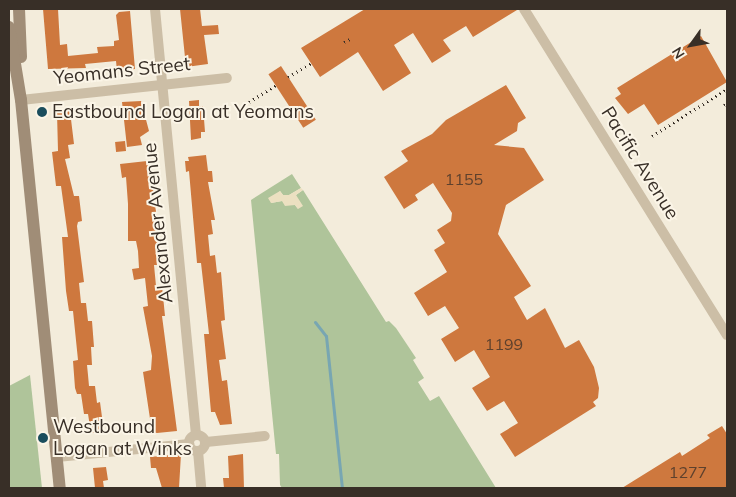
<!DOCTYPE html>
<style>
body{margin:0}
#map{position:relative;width:736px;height:497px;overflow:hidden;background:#f3ecdb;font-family:Mulish,sans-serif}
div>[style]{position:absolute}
.green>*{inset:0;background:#afc49a}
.plaza>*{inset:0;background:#ece0c1}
.stream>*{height:3px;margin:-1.5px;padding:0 1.5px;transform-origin:1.5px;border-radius:1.5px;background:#78a6b2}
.building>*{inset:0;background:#ce783e;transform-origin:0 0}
.street>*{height:10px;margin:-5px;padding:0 5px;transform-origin:5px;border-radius:5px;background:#ccbea6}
.street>.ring{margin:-5px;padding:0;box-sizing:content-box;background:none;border:10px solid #ccbea6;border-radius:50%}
.secondary>*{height:12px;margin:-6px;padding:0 6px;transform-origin:6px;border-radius:6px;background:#a08d77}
.rail>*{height:3px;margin-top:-1.5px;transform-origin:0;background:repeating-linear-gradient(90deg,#382f27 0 1px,transparent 0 5px)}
.dots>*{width:14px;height:14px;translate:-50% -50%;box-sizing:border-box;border:2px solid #fbf5e7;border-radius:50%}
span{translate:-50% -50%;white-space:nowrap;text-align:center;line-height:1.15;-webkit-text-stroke:4px #fbf5e7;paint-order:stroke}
.number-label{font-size:16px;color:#5e412d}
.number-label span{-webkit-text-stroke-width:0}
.street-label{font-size:19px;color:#382f27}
.poi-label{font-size:19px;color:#382f27}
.left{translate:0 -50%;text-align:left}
.frame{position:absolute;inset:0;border:10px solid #382f27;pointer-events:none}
.north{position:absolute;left:666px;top:20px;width:50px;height:50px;-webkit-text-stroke:4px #fbf5e7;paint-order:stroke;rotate:238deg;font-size:14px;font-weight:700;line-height:20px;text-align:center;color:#382f27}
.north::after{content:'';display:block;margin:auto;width:18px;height:22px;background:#382f27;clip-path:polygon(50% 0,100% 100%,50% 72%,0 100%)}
</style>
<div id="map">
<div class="green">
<div style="clip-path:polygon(292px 174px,301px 188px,289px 195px,283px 195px,280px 191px,271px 203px,282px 201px,295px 205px,298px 209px,296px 195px,303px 190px,386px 322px,389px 321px,396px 328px,416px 358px,413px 360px,424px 378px,418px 382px,430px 401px,439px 396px,496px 488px,282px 488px,280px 485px,279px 454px,276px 454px,251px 200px)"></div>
<div style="clip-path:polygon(30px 375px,42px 488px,9px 488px,9px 386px)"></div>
</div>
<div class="plaza">
<div style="clip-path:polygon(301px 188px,303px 190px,296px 195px,303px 206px,298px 209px,295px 205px,285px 206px,282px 201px,271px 203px,268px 198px,280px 191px,283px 195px,289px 195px)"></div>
</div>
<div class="stream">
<div style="left:315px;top:322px;width:18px;rotate:52deg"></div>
<div style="left:326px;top:336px;width:153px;rotate:84deg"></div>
</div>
<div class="building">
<div style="clip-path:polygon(43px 9px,58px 9px,60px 45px,67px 44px,68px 56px,98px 53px,97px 47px,114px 46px,114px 41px,119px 40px,116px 15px,119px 12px,130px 11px,135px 69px,117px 71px,116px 61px,85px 64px,86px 68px,48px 69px)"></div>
<div style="clip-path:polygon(180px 9px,200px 9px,202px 26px,218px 25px,219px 34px,204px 35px,208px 64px,186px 67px)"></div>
<div style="clip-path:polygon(365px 9px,517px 9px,517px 10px,473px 37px,466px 26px,443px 40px,451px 51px,432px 63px,413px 33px,394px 45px,411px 73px,383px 91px,358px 52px,320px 77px,301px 48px)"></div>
<div style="clip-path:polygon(701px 36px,727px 82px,658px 125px,644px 104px,628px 114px,615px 98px,621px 94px,617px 88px)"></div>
<div style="left:281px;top:66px;width:64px;height:15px;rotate:57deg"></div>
<div style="clip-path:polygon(506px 85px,526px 118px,518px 123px,517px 131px,494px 145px,524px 148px,544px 180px,506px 205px,498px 234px,531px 286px,514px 297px,527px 320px,545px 308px,565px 348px,579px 340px,594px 367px,599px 388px,598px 398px,593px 402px,596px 406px,515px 457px,500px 434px,518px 423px,504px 401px,487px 411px,472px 388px,490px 377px,474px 350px,455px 362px,441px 339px,459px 328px,445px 306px,428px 316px,414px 293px,447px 272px,434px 250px,445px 243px,437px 230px,451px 221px,452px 213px,433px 183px,415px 195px,418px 200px,404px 209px,384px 177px,408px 161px,401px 151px,432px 134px,446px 120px)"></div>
<div style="clip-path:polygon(199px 100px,199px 106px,203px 106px,205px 132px,201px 132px,201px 138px,191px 140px,189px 101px)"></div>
<div style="clip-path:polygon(141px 101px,149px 131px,140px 137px,142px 145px,127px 147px,122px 102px)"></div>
<div style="clip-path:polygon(70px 111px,74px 144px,68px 145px,70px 158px,65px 159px,74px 196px,79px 196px,82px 221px,78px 222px,77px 226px,84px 282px,79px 283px,81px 303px,86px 303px,88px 321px,92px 321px,94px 347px,91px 347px,92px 365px,87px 365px,88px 375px,89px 386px,95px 386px,97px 403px,100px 402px,104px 432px,91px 433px,88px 414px,84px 414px,81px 394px,77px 394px,75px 388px,73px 361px,78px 360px,73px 311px,69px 311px,66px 291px,62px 237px,68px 237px,61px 186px,56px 186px,52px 152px,58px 151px,57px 113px)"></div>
<div style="left:125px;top:141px;width:10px;height:10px;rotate:84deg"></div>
<div style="clip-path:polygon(206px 155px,208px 171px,212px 171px,213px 182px,208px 182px,215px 220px,211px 220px,213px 234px,208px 235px,210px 256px,215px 255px,217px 273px,221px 272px,225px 320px,221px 321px,226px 359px,219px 360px,222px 381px,227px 380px,232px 424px,220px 425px,215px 412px,211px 412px,204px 334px,209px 334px,201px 263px,197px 263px,189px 171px,186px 172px,185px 161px,189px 161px,188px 157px)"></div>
<div style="clip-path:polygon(147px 161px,152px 176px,162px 265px,154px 265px,156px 286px,162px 286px,165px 316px,162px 316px,177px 431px,157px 433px,152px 432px,143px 372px,151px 370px,152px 356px,143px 307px,148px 306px,145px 278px,134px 280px,132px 269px,139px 268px,138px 251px,136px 241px,128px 241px,128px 204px,126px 177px,122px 178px,120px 164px)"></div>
<div style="clip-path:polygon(722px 426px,727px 434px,727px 488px,622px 488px,680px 452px,682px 456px,710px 438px,707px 435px)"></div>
<div style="clip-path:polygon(181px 454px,179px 488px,162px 488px,156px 468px,151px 468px,150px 457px)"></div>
<div style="clip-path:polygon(243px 454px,244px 488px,224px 488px,223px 478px,229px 478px,228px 456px)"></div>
<div style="clip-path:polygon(106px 467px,108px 480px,103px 481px,104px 488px,95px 488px,93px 468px)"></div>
</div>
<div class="street">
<div style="left:155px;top:9px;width:427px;rotate:84.5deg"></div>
<div style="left:524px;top:9px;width:384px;rotate:58.1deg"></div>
<div style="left:21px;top:100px;width:207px;rotate:-6.1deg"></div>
<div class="ring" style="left:189px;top:435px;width:6px;height:6px"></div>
<div style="left:206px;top:442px;width:59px;rotate:-5.8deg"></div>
<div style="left:198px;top:451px;width:37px;rotate:85deg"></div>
<div style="left:57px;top:457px;width:133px;rotate:-5.6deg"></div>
</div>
<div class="secondary">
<div style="left:19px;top:9px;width:48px;rotate:87.6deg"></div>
<div style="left:9px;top:27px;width:74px;rotate:80.7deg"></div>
<div style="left:21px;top:100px;width:390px;rotate:84.3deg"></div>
</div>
<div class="rail">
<div style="left:344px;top:42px;width:7px;rotate:-27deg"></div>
<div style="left:288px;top:77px;width:27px;rotate:-31deg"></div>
<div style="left:249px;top:102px;width:32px;rotate:-32deg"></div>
<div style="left:724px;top:105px;width:4px;rotate:-34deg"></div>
<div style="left:652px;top:136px;width:89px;rotate:-32.1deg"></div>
</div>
<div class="dots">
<div style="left:42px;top:112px;background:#1a4d5c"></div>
<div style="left:43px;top:438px;background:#1a4d5c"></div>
</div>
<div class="number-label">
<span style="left:464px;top:179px">1155</span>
<span style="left:504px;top:344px">1199</span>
<span style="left:688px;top:472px">1277</span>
</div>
<div class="street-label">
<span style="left:122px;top:71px;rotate:-6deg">Yeomans Street</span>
<span style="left:640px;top:163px;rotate:58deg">Pacific Avenue</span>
<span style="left:158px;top:223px;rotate:-96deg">Alexander Avenue</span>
</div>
<div class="poi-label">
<span class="left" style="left:52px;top:112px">Eastbound Logan at Yeomans</span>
<span class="left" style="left:53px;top:438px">Westbound<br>Logan at Winks</span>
</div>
<div class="frame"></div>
<div class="north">N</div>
</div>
